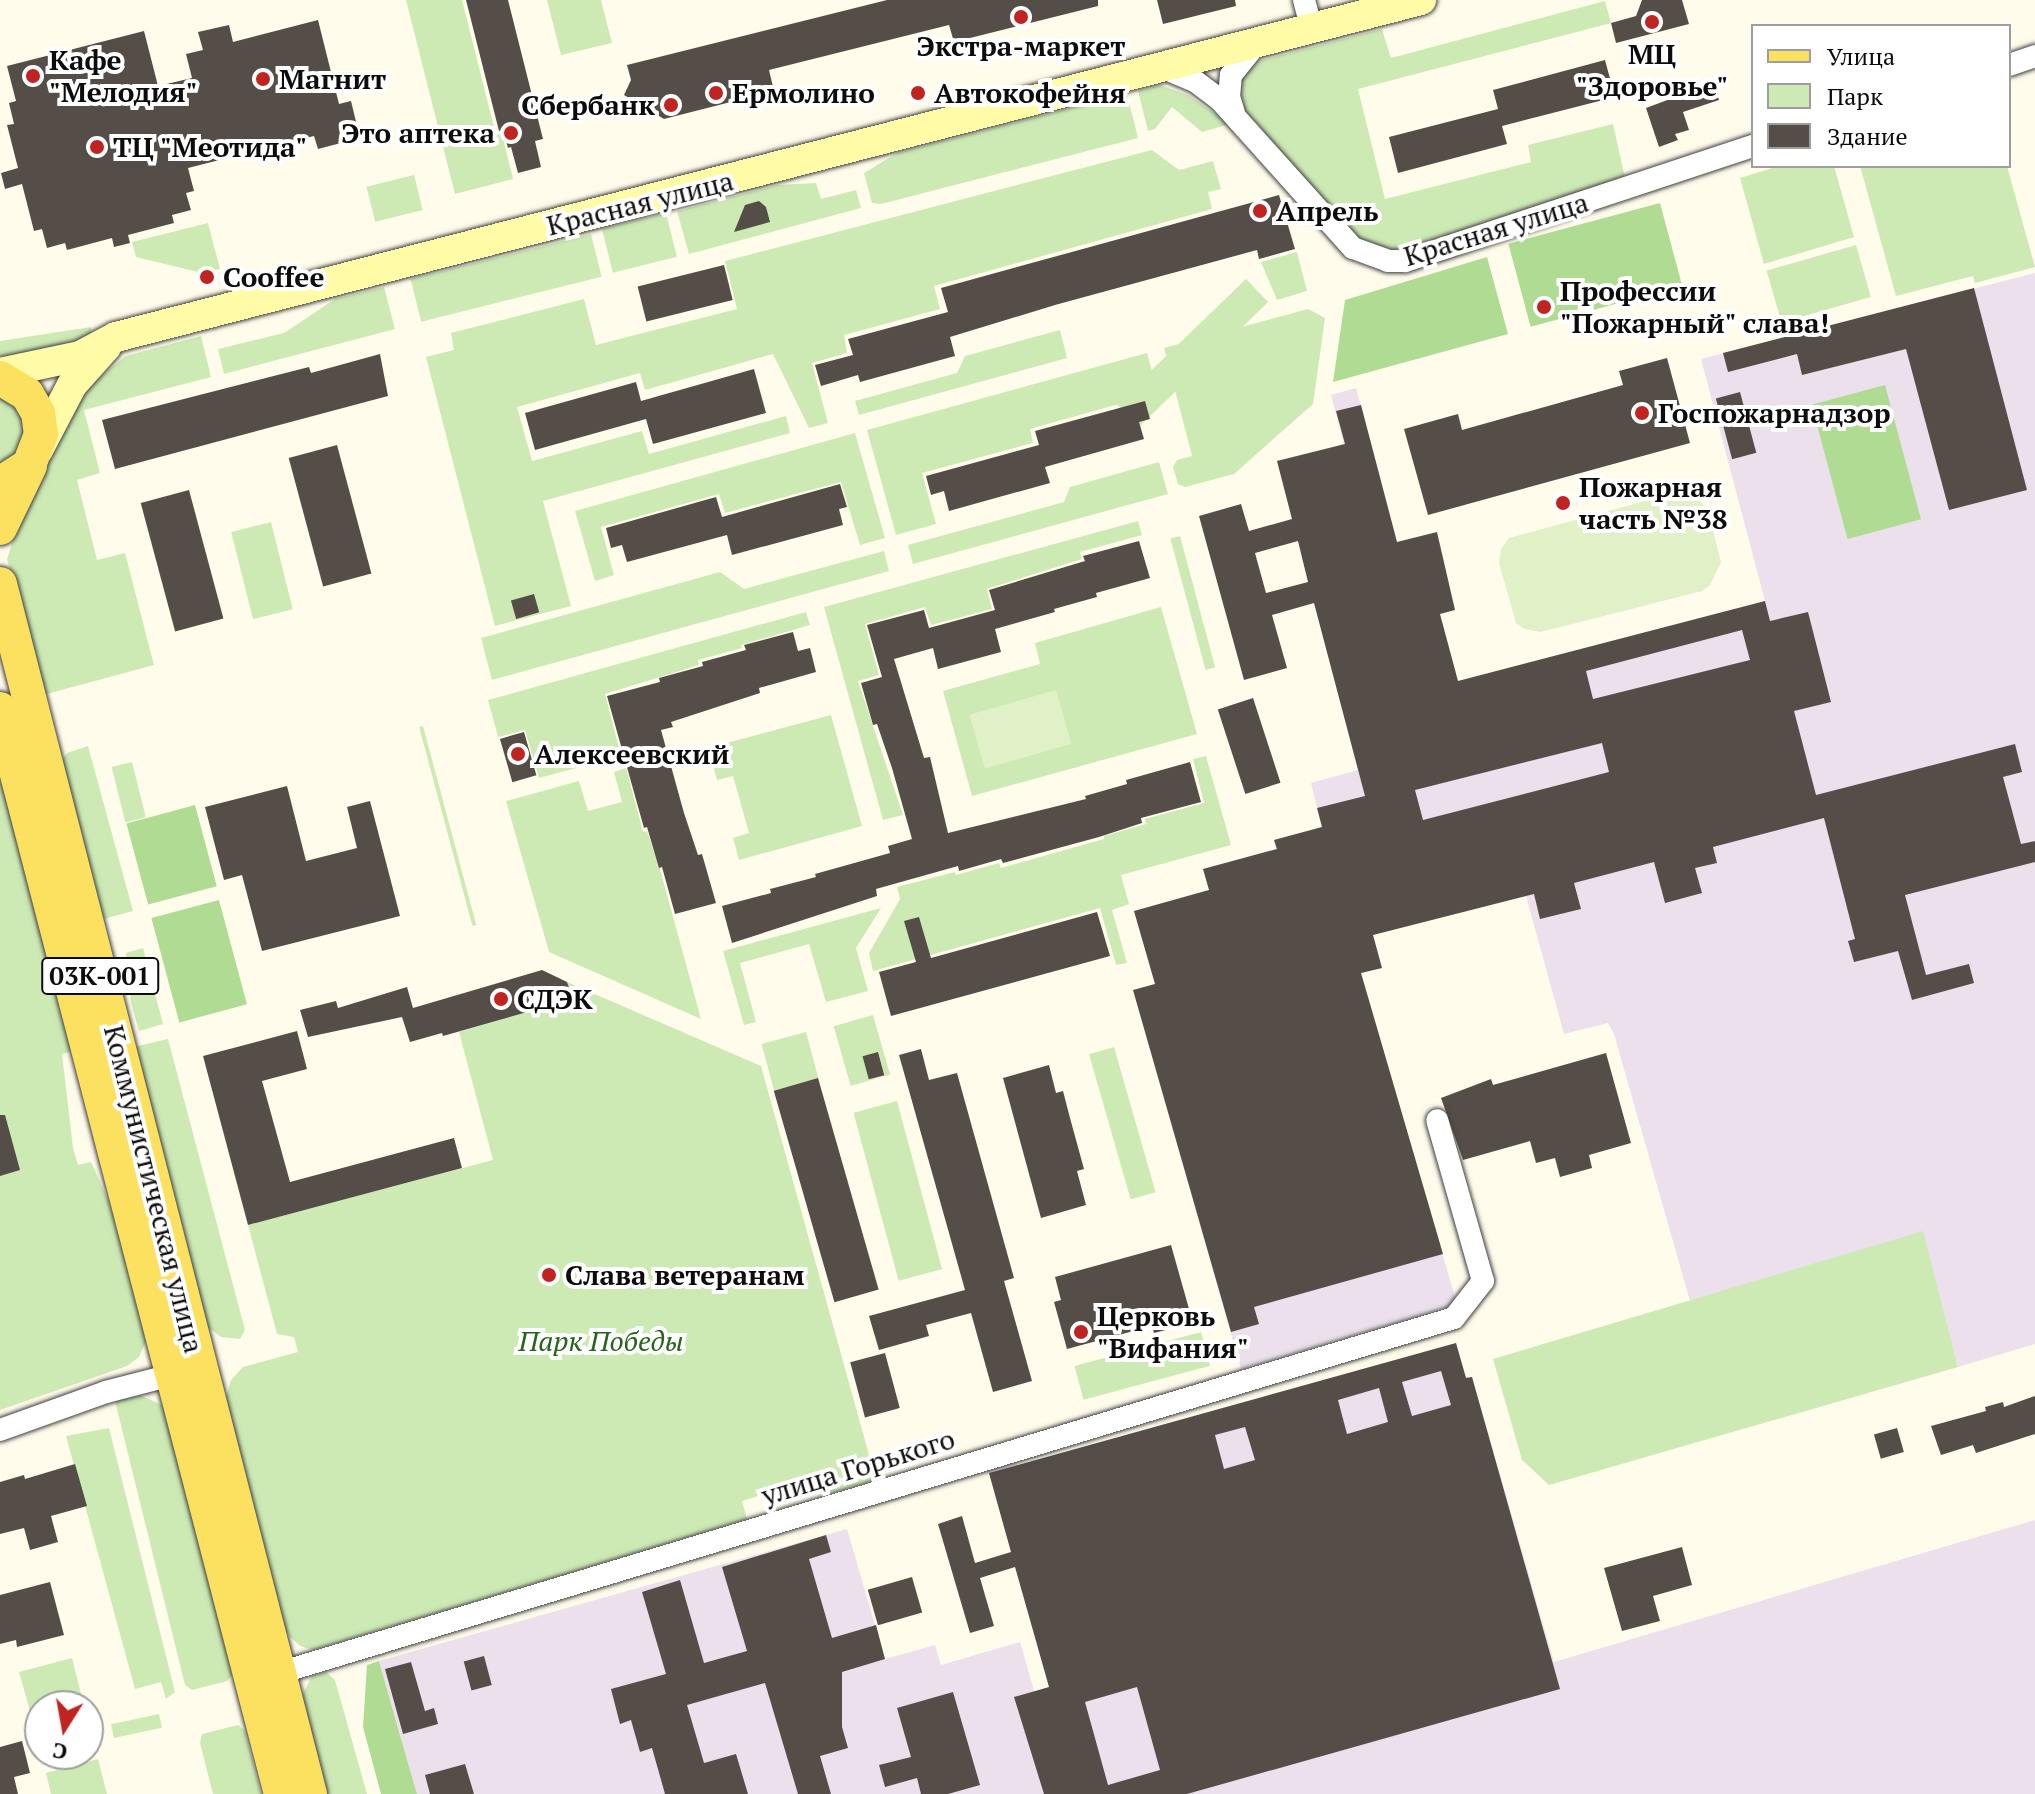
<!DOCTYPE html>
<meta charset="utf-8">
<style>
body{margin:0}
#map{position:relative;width:2035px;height:1794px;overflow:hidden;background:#fffcec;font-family:"PT Serif",serif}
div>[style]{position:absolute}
.industrial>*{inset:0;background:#ebe0ec}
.green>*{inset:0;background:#cdeab5;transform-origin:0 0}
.forest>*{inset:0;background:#afdb93;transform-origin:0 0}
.pitch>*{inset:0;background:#e0f1c7;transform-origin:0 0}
.building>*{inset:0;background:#554e48;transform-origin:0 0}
.roads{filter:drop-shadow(0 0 2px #3f3f3f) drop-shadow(0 0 2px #3f3f3f)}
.street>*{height:22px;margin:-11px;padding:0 11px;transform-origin:11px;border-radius:11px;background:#fff}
.secondary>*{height:30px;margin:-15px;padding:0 15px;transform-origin:15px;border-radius:15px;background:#fffba7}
.primary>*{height:34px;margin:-17px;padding:0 17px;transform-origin:17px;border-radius:17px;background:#fce05f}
.dots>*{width:22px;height:22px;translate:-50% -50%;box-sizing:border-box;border:4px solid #fff;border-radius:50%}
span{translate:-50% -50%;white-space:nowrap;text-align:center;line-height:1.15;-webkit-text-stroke:8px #fff;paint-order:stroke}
.shield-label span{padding:2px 6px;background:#fff;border:2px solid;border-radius:6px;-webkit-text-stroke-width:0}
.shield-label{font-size:26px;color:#0c0c0c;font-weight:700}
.poi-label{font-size:28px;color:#0c0c0c;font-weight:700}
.left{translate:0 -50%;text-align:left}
.right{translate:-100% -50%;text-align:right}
.street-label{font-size:28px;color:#0c0c0c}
.park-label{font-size:28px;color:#26651b;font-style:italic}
.legend{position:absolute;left:1751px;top:24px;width:260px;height:144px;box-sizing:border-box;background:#fff;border:2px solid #9e9e9e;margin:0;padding:10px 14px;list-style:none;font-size:24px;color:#0c0c0c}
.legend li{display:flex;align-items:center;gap:16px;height:40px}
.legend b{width:40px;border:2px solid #9e9e9e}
.north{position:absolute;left:24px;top:1690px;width:80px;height:80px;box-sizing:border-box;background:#fff;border:2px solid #9e9e9e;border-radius:50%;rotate:191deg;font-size:22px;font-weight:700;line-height:32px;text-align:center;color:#0c0c0c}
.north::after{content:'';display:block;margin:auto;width:28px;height:36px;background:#c02421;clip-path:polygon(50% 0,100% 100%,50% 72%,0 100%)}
</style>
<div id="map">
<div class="industrial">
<div style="clip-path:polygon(2035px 273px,2035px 1344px,1958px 1367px,1922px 1232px,1690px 1301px,1614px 1034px,1608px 1023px,1564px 1034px,1526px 896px,1373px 935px,1382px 968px,1361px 973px,1457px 1304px,1241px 1369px,1133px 990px,1155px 984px,1134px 911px,1209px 890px,1203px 869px,1276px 849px,1274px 840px,1322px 827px,1311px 783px,1358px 770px,1277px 461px,1344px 444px,1331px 395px,1356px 388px,1436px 687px,1765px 601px,1701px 359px)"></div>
<div style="clip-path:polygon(1456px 1343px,1466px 1377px,1472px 1377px,1554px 1662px,2035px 1520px,2035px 1794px,1080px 1794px,987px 1467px,1016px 1459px,1018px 1466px)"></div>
<div style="clip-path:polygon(847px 1529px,885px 1659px,935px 1645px,941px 1665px,1020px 1642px,1064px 1794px,417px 1794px,379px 1661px)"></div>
</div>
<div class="green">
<div style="clip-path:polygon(406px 0,462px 0,496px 135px,502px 134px,513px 179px,455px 194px)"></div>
<div style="clip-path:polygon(547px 0,601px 0,612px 43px,561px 55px)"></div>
<div style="clip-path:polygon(1605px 1px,1611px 23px,1358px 89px,1385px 199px,1531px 162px,1528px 145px,1613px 124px,1625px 178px,1395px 254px,1356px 239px,1243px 111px,1238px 89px,1243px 75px,1258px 61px,1382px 29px,1391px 58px)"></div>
<div style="clip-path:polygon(1160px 85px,1188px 95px,1230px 124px,1202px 132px,1172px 107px,1155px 129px,1148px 131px,1138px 91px)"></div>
<div style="clip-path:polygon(1127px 94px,1138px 138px,881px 204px,872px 203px,864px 173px,897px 153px)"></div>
<div style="clip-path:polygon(1152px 150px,1179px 170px,1213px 161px,1221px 189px,1208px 192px,1212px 209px,934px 286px,940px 309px,844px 335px,847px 353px,812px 363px,828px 423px,809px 428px,773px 354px,645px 390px,640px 373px,517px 407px,532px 461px,642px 431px,649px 454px,786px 416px,790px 433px,543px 501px,571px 606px,495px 626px,426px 357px,454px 350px,451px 333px,584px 299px,596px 345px,737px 309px,725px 261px)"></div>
<div style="clip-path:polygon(1779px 166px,1834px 166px,1854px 237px,1764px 264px,1740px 178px)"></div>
<div style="clip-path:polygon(1860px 166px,2007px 166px,2035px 267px,1975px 283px,1973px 276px,1896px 296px)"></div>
<div style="left:414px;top:175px;width:36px;height:49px;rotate:76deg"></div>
<div style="clip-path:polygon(816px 183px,821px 199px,856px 190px,861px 208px,689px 254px,677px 211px,777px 185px)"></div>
<div style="left:666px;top:213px;width:45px;height:66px;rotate:76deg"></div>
<div style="clip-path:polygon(208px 223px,220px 269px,202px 273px,136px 257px,132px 242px)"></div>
<div style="left:591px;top:234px;width:44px;height:186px;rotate:76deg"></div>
<div style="left:1856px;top:245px;width:54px;height:93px;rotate:74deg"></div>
<div style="clip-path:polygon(1297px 252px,1307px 291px,1277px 300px,1261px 262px)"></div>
<div style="left:1246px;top:279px;width:32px;height:180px;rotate:46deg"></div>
<div style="clip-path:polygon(384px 287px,395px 329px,224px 374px,218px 349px,284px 333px,335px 299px)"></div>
<div style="clip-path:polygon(1308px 309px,1325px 318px,1313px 404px,1234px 474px,1185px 487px,1178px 484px,1173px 467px,1177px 460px,1192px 456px,1164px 348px)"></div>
<div style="clip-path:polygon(91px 327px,92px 333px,80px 343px,18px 357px,0 356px,0 341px)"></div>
<div style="clip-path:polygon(1060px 330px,1067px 358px,859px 415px,855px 401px,957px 373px,965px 356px)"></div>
<div style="clip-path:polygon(201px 336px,211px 377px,84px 410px,100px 473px,77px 480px,97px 560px,125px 553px,154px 665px,43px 695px,7px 559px,23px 510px,86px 388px,126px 356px)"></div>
<div style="clip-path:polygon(1147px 353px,1158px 393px,1030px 429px,1033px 443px,922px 473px,936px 524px,896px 535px,867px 430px)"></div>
<div style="clip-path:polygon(0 389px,9px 392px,32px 430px,0 477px)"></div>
<div style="clip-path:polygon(855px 433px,885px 538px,860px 545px,841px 482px,725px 513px,719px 494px,601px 527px,614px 575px,595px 581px,575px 511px)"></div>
<div style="clip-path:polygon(1159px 462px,1168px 494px,913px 564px,908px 545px,1064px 502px,1070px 487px)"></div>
<div style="clip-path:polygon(1138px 521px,1142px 535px,1080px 552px,1082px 559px,987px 589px,992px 609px,931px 625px,925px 607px,865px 624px,879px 675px,858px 681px,903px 815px,883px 820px,824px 607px)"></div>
<div style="left:271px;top:522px;width:90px;height:41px;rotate:76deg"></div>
<div style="left:1180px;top:536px;width:136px;height:10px;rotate:75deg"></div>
<div style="clip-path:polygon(884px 551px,889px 571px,492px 680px,481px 638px,720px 572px,744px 589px)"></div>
<div style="clip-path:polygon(1161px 607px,1197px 734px,972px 796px,943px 691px,1040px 664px,1035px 643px)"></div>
<div style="clip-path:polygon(806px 612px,810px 625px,741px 645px,742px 648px,698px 660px,699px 665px,605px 694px,621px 756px,539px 778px,525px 730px,498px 737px,488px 700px)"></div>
<div style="clip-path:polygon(831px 715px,862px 826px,739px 860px,733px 838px,749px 833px,733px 776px,717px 780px,708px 748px)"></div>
<div style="left:423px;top:726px;width:206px;height:4px;rotate:75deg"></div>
<div style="clip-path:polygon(88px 746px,133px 911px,100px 920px,59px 764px,67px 753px)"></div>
<div style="clip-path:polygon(1206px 756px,1231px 845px,1121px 875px,1129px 904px,1112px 910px,1127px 963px,1116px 965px,1100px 908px,873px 971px,869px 953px,900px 899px,897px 887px,955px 872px,956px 875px,999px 863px,1001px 868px,1104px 839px,1104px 836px,1146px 824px,1145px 819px,1204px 803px,1193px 759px)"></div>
<div style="left:132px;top:762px;width:57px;height:21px;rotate:76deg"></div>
<div style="clip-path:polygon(626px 768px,643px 832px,647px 831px,660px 869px,701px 1019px,549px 952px,506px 801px,579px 781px,588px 811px,622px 802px,614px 772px)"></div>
<div style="clip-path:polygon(0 777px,71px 1052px,62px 1054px,73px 1148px,78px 1165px,91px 1162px,110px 1204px,146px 1341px,139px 1357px,127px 1366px,0 1410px)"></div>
<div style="clip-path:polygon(881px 908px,856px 948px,868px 991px,826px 1002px,809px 944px,740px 963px,756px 1022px,744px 1025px,723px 951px)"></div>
<div style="clip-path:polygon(143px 948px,163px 1024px,139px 1031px,131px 1003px,126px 953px)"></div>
<div style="clip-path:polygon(567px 982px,761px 1066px,876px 1480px,831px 1493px,825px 1476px,742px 1501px,747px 1519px,313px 1650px,300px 1646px,289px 1636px,282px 1622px,226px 1397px,231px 1380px,243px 1367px,298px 1352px,294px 1337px,277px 1334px,248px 1225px,493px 1160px,459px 1032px,573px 999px)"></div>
<div style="left:873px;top:1015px;width:62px;height:41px;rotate:74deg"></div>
<div style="left:806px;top:1032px;width:48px;height:46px;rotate:75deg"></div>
<div style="clip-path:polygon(168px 1039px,245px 1330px,240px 1339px,221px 1337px,205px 1325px,134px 1047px)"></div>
<div style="left:1114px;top:1047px;width:151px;height:26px;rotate:74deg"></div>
<div style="left:897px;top:1101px;width:174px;height:45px;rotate:75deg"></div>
<div style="clip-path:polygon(1923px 1231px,1958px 1367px,1549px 1485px,1522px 1460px,1493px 1359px)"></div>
<div style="left:1201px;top:1332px;width:35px;height:131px;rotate:75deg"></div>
<div style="clip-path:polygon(140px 1395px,166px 1407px,236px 1671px,227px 1681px,192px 1690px,185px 1685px,115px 1401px)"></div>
<div style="clip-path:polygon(109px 1428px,175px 1692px,166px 1699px,161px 1682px,135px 1689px,66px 1436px)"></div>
<div style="clip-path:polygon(72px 1658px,84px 1706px,40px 1706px,40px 1731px,36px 1732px,19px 1672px)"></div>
<div style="clip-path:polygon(326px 1672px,335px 1680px,367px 1794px,325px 1794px,301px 1698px,312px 1676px)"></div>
<div style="left:159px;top:1714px;width:14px;height:49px;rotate:78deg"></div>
<div style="clip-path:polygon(238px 1725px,245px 1731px,261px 1794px,213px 1794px,200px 1743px,202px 1734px)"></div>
<div style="clip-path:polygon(98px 1759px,107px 1794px,51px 1794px,46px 1773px)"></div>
</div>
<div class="forest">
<div style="left:1660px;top:203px;width:86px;height:157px;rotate:75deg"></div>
<div style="clip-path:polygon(1487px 257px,1508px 334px,1333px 382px,1345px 300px)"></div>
<div style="left:1885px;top:385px;width:139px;height:76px;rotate:75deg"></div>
<div style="left:195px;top:805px;width:84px;height:71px;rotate:75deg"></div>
<div style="left:219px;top:900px;width:108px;height:70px;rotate:75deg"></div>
<div style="clip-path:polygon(379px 1661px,400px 1735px,417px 1794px,381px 1794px,363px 1727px,367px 1665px)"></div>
</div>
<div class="pitch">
<div style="clip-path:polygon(1678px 492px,1695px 495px,1708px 510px,1721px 562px,1710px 585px,1702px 591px,1541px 632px,1524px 629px,1516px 623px,1499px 563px,1501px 549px,1509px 538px)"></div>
<div style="left:1056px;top:690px;width:56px;height:90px;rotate:74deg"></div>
</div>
<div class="building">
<div style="clip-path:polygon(466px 0,508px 0,543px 139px,535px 141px,541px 167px,518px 173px,511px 147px,508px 148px,503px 130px,499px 131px)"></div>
<div style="clip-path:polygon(887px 0,1098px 0,1098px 6px,954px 42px,949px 25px,769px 70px,774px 91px,664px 119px,624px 95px,631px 80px,627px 65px)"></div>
<div style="clip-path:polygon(1157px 0,1235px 0,1236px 6px,1163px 24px)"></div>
<div style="clip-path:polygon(1642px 0,1682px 0,1689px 24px,1616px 43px,1611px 23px,1636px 16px)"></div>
<div style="clip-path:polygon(318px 20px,339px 104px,351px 101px,360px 138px,318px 149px,314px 136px,188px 168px,194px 191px,186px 193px,191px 210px,172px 215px,174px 223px,128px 235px,130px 243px,114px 247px,112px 238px,67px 250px,65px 243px,47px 248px,42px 229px,34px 231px,22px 184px,5px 189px,1px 173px,18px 168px,7px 125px,14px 124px,9px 103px,16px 101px,7px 66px,144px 31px,158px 86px,192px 78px,186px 54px,203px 50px,198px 32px,229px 25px,233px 42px)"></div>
<div style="clip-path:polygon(1605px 60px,1615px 97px,1502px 126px,1507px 144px,1398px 173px,1389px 137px,1498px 109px,1493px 90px)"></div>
<div style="clip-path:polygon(1713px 83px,1719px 100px,1683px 112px,1689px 130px,1675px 134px,1678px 140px,1659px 147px,1646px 108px)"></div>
<div style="clip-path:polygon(1279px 195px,1295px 249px,1259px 259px,1257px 250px,1055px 305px,950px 337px,955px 356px,860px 382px,858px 375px,821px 386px,815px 365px,853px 355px,848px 339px,948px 312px,941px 288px)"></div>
<div style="clip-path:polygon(759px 201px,766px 207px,770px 222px,734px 232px,745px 205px)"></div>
<div style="left:724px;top:265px;width:36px;height:89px;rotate:76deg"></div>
<div style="clip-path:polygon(1974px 288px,2027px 490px,1949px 510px,1906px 349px,1802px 375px,1797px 354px,1728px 372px,1723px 353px)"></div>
<div style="clip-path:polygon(380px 354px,388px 396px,115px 469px,102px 420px,309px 367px,311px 373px)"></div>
<div style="clip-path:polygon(1667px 358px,1690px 443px,1428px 515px,1404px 429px,1458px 414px,1462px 430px,1623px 385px,1619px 371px)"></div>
<div style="clip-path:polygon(754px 369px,766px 413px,653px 444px,646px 419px,535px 450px,525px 413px,636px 382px,641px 401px)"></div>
<div style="left:1740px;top:392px;width:63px;height:25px;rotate:75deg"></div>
<div style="clip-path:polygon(1145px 401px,1150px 419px,1139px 422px,1144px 439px,1045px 467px,1050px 483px,949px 511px,944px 491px,931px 495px,926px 476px,1039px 445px,1035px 431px)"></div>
<div style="clip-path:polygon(evenodd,1361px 405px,1397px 542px,1437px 532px,1455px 610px,1440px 614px,1458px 681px,1765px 601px,1770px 621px,1808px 612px,1831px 702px,1794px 711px,1816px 795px,2015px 744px,2022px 772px,2003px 777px,2021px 844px,2035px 841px,2035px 862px,1905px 895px,1926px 975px,1969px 964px,1974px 983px,1912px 1000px,1898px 951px,1854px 962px,1848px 941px,1855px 939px,1824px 818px,1713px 847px,1717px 863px,1695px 868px,1702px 893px,1665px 903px,1654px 862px,1574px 883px,1581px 909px,1540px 919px,1534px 894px,1373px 935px,1382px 968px,1361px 973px,1443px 1254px,1254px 1307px,1259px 1324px,1231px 1332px,1133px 990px,1155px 984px,1134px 911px,1209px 890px,1203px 869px,1277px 849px,1274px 840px,1322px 827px,1317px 808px,1365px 796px,1314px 603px,1272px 615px,1287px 668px,1244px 680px,1199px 516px,1241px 504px,1249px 531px,1292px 519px,1277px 461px,1345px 444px,1336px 411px,1361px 405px,1298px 541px,1308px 582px,1266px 593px,1255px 553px,1298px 541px,1361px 405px,1742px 630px,1750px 660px,1593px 699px,1586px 671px,1742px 630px,1361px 405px,1602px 743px,1609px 772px,1423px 820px,1415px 790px,1602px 743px)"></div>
<div style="left:337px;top:445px;width:133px;height:50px;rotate:75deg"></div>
<div style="clip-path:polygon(840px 484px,847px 507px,839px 509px,843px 525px,732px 555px,727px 535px,627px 562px,622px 545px,611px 548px,606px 528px,716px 497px,722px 517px)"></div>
<div style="left:189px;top:490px;width:133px;height:50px;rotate:75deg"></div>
<div style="clip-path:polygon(1139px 541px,1150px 578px,1096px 593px,1097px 597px,1054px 609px,1055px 612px,995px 629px,1001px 652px,938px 669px,933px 648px,894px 659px,924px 758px,930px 757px,948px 833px,1086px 799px,1085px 796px,1127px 784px,1126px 780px,1190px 762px,1201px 802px,1141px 818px,1142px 823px,1099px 837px,1003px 863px,1001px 859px,959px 871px,958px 866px,876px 889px,877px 896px,732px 943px,722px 906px,771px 893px,770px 889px,816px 877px,815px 874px,890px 853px,888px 846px,912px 839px,892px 768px,877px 724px,873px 725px,861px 683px,882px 677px,867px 625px,924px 610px,929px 628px,995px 610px,989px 590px,1085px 561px,1083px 556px)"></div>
<div style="left:534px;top:594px;width:19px;height:24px;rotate:74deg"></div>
<div style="clip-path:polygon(793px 632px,798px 651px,810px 648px,816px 672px,759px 688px,760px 693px,671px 722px,673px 727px,661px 730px,684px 813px,698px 855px,702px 854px,716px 903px,675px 914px,662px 867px,659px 868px,647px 827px,644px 828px,607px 696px,660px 682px,659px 678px,703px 666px,702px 662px,746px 650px,744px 645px)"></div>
<div style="left:1253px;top:698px;width:89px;height:37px;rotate:72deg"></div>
<div style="left:524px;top:732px;width:45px;height:25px;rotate:74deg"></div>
<div style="clip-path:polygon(287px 786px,306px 861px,357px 848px,347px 807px,370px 801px,400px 916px,262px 951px,242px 875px,224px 880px,205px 807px)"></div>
<div style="clip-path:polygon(1097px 912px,1110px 956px,891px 1016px,879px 972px,916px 962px,904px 921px,919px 917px,931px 958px)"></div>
<div style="clip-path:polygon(542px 970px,567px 982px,573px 999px,443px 1036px,442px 1033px,410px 1042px,402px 1017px,308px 1037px,300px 1010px,336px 1001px,338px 1008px,407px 987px,413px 1008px)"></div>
<div style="clip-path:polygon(297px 1031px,307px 1069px,262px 1081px,290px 1182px,454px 1138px,462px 1168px,248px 1225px,203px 1056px)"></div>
<div style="clip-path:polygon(921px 1049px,929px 1080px,957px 1073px,1014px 1278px,1004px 1281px,1032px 1381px,993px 1392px,971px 1313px,926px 1325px,929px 1336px,879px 1350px,869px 1316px,965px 1290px,899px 1055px)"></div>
<div style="left:878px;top:1052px;width:24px;height:16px;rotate:75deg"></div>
<div style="clip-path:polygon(1606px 1053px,1631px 1143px,1589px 1155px,1592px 1168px,1560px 1177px,1555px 1158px,1536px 1163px,1530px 1141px,1463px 1160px,1441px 1098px,1491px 1079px,1493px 1085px)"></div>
<div style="clip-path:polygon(1049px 1065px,1056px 1093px,1063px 1091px,1070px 1118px,1084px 1169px,1077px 1171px,1086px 1205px,1041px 1218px,1003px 1078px)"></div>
<div style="left:818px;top:1078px;width:220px;height:46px;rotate:74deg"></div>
<div style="clip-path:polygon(0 1115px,5px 1115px,20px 1170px,0 1176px)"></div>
<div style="clip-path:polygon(1171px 1245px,1193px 1323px,1154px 1333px,1152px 1326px,1067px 1349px,1054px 1302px,1061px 1300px,1055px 1277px)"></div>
<div style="clip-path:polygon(evenodd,1456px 1343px,1466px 1378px,1472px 1377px,1560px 1689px,1187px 1794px,1044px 1794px,1014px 1697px,1049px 1687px,1015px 1567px,980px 1578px,994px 1626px,970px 1633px,938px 1524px,962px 1516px,975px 1563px,1011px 1552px,989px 1473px,1456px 1343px,1441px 1371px,1451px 1405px,1412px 1416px,1402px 1382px,1441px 1371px,1456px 1343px,1379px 1388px,1388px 1422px,1347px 1434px,1338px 1400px,1379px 1388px,1456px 1343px,1245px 1427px,1255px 1460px,1224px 1469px,1215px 1435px,1245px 1427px,1456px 1343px,1137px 1687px,1160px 1770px,1108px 1785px,1085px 1702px,1137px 1687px)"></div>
<div style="left:885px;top:1353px;width:57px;height:36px;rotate:75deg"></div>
<div style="clip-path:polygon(2035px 1396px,2035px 1434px,1976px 1453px,1973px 1445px,1941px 1455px,1931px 1426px,1986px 1411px,1985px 1407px,2003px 1402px,2004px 1407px)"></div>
<div style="left:1897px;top:1428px;width:25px;height:24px;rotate:74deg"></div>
<div style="clip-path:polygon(75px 1464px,87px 1506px,51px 1516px,58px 1542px,30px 1550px,24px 1528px,0 1534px,0 1482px,24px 1475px,25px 1479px)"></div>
<div style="clip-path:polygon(826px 1535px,831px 1552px,809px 1559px,832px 1638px,876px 1625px,885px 1659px,842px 1672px,842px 1727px,848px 1748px,820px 1756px,831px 1794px,798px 1794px,765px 1683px,687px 1705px,704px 1763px,736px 1754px,748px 1794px,665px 1794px,652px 1748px,640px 1752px,631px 1720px,620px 1724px,611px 1689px,666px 1674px,642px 1592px,680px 1580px,704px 1663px,747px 1651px,722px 1567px)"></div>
<div style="clip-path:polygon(1682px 1547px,1692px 1585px,1653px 1596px,1660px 1621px,1622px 1631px,1604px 1568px)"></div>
<div style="left:912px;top:1577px;width:37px;height:46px;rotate:74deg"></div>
<div style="clip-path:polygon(50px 1582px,64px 1635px,17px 1647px,16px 1640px,0 1644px,0 1595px)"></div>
<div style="left:484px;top:1656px;width:30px;height:21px;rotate:75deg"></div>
<div style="clip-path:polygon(411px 1662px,425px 1711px,434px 1708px,438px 1724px,403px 1734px,385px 1669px)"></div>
<div style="clip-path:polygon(953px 1692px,980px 1785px,948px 1794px,921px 1794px,917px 1778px,885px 1787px,879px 1765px,911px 1757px,897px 1708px)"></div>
<div style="clip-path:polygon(22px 1741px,30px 1773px,14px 1777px,18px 1794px,0 1794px,0 1747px)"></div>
<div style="clip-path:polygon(465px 1764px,474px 1794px,430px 1794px,425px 1775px)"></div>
</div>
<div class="roads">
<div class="street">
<div style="left:1304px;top:0;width:30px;rotate:75deg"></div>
<div style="left:2009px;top:65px;width:28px;rotate:-19deg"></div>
<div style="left:1164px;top:68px;width:34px;rotate:23deg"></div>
<div style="left:1195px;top:81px;width:31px;rotate:37deg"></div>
<div style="left:1220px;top:100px;width:199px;rotate:48.1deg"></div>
<div style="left:1353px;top:248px;width:37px;rotate:20deg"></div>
<div style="left:1388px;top:261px;width:17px"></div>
<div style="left:1405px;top:261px;width:367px;rotate:-18.3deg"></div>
<div style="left:1234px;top:113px;width:17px;rotate:-107deg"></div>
<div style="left:1229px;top:97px;width:22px;rotate:-85deg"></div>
<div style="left:1231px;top:75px;width:40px;rotate:-51deg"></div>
<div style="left:0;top:1430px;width:113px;rotate:-19.7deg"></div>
<div style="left:106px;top:1392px;width:80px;rotate:-14.6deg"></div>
<div style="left:279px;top:1673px;width:1227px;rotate:-16.81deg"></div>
<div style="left:1454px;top:1318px;width:47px;rotate:-51.9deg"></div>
<div style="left:1483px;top:1281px;width:167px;rotate:-105.9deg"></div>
</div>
<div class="secondary">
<div style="left:0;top:373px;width:82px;rotate:-12deg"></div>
<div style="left:80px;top:356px;width:41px;rotate:-27.8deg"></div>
<div style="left:116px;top:337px;width:1348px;rotate:-14.48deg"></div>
<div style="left:38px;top:450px;width:73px;rotate:-62.4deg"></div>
<div style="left:72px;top:385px;width:51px;rotate:-48.2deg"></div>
</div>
<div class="primary">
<div style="left:0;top:378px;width:31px;rotate:31deg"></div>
<div style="left:27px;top:394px;width:22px;rotate:60deg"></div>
<div style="left:38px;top:413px;width:21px;rotate:82deg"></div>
<div style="left:41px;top:434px;width:33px;rotate:111deg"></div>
<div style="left:29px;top:465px;width:35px;rotate:147deg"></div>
<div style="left:0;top:528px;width:69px;rotate:-64.2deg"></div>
<div style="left:0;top:584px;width:1249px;rotate:75.63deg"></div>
<div style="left:0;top:709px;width:1121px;rotate:75.48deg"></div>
</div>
</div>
<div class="dots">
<div style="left:1021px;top:17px;background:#c02421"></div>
<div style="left:1652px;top:22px;background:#c02421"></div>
<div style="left:33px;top:76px;background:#c02421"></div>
<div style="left:263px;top:79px;background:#c02421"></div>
<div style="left:716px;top:93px;background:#c02421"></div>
<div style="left:918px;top:93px;background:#c02421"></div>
<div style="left:671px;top:105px;background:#c02421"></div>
<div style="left:511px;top:133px;background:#c02421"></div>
<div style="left:97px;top:147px;background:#c02421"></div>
<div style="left:1260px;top:211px;background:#c02421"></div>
<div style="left:207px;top:277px;background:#c02421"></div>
<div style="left:1544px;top:307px;background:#c02421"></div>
<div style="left:1642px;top:413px;background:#c02421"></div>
<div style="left:1563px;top:503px;background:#c02421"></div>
<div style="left:518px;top:754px;background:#c02421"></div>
<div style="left:501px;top:999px;background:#c02421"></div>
<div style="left:549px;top:1275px;background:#c02421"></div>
<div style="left:1081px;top:1332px;background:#c02421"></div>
</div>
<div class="shield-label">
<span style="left:100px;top:976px">03К-001</span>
</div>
<div class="poi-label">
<span style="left:1021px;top:46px">Экстра-маркет</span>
<span style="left:1652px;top:70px">МЦ<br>"Здоровье"</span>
<span class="left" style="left:49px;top:76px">Кафе<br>"Мелодия"</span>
<span class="left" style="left:279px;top:79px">Магнит</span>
<span class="left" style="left:732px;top:93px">Ермолино</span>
<span class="left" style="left:934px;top:93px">Автокофейня</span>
<span class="right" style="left:655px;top:105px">Сбербанк</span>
<span class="right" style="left:495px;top:133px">Это аптека</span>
<span class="left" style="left:113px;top:147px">ТЦ "Меотида"</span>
<span class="left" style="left:1276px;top:211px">Апрель</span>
<span class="left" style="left:223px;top:277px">Cooffee</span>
<span class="left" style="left:1560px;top:307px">Профессии<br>"Пожарный" слава!</span>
<span class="left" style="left:1658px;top:413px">Госпожарнадзор</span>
<span class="left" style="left:1579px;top:503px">Пожарная<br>часть №38</span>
<span class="left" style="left:534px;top:754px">Алексеевский</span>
<span class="left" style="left:517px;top:999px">СДЭК</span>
<span class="left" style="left:565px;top:1275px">Слава ветеранам</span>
<span class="left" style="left:1097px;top:1332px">Церковь<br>"Вифания"</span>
</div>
<div class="street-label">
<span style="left:640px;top:203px;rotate:-14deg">Красная улица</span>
<span style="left:1496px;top:229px;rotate:-17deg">Красная улица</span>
<span style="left:154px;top:1189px;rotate:76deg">Коммунистическая улица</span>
<span style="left:858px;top:1467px;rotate:-17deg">улица Горького</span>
</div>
<div class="park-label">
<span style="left:601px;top:1341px">Парк Победы</span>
</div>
<ul class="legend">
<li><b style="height:10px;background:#fce05f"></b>Улица</li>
<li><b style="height:22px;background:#cdeab5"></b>Парк</li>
<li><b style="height:22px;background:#554e48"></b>Здание</li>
</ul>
<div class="north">С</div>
</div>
